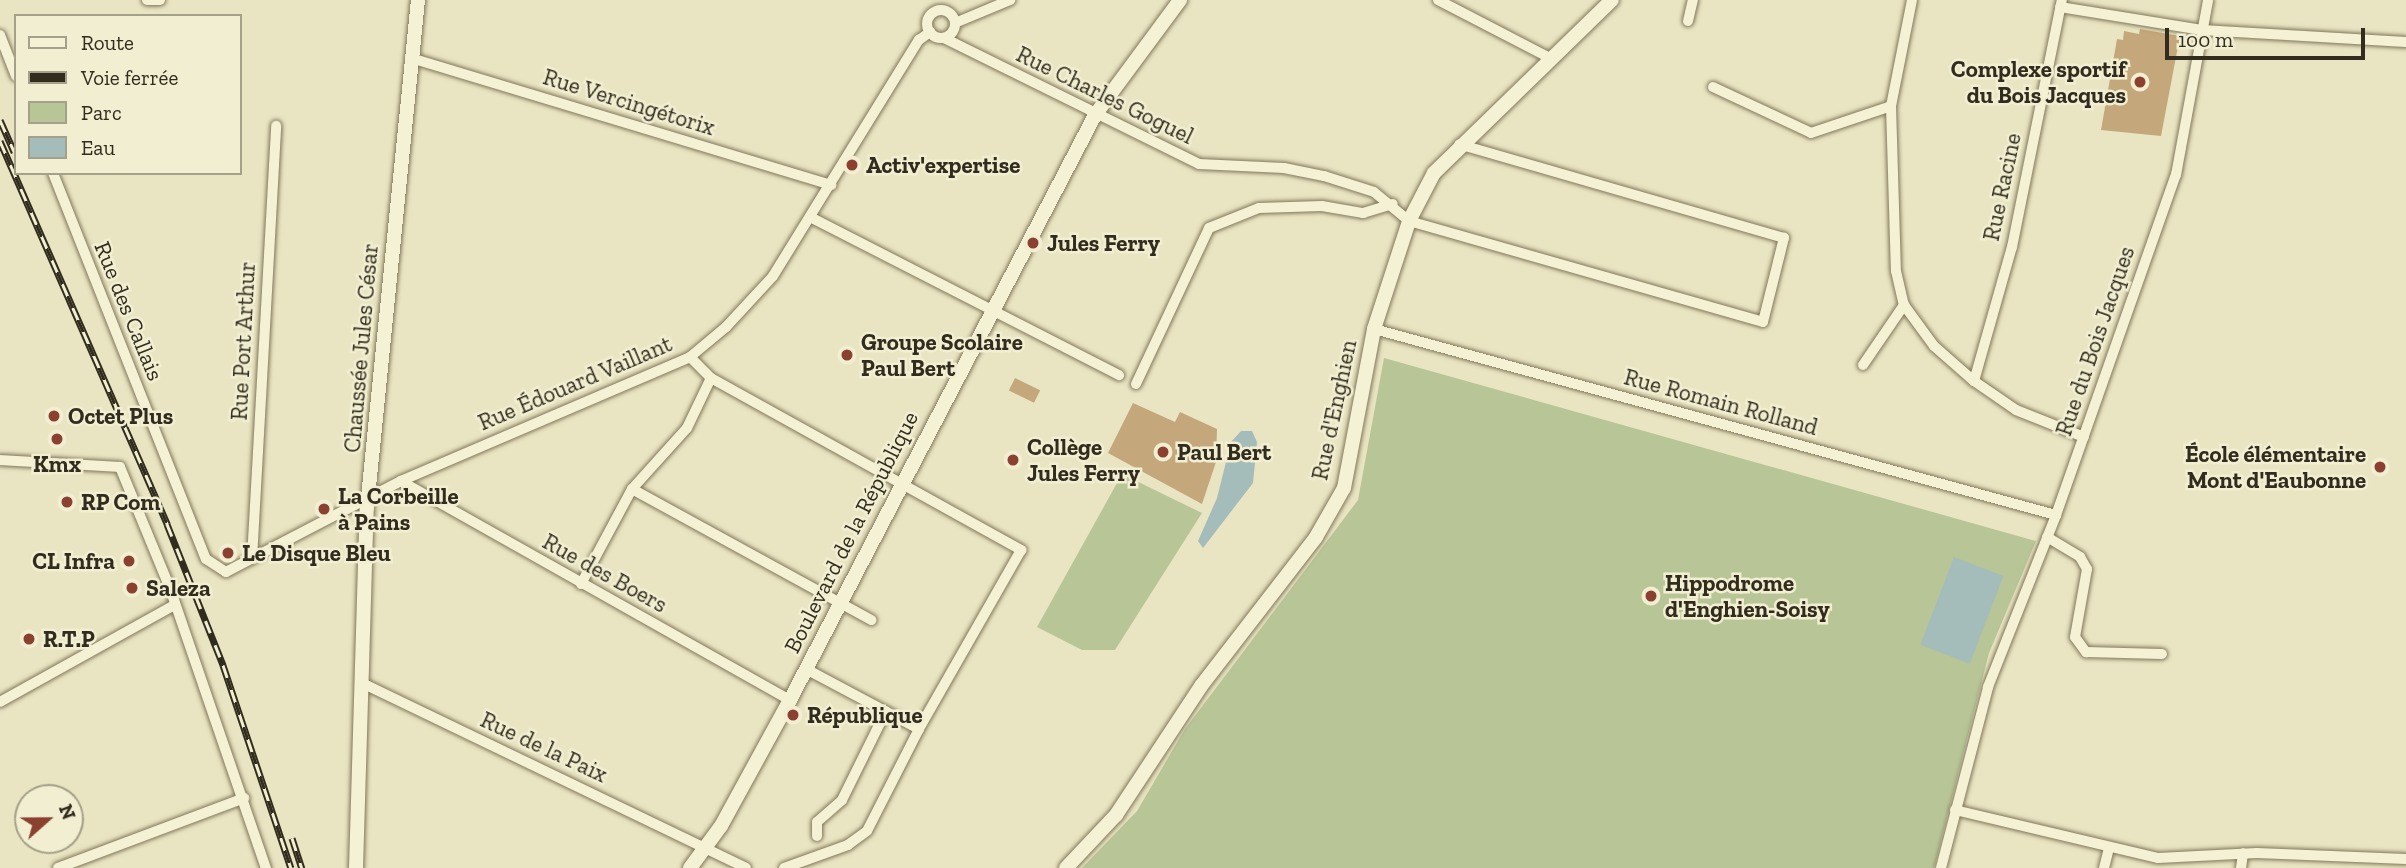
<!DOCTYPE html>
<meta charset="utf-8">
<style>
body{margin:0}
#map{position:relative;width:2406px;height:868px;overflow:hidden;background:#e9e5c2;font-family:"Zilla Slab",serif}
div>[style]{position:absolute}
.green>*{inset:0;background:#b8c697}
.water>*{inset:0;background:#a4bcba;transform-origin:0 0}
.building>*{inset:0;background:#c4a77b;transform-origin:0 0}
.roads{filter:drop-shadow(0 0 2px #81775b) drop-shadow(0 0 2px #81775b)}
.street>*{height:10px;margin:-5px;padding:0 5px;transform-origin:5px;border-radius:5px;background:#f5f1d4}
.street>.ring{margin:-5px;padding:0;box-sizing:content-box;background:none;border:10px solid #f5f1d4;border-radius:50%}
.secondary>*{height:14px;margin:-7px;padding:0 7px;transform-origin:7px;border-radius:7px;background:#f5f1d4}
.rail>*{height:7px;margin-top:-3.5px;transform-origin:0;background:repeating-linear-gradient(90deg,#f1eed1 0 13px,#322c1e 0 26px);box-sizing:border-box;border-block:2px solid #322c1e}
.dots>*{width:19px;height:19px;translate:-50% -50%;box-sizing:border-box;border:4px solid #f1eed1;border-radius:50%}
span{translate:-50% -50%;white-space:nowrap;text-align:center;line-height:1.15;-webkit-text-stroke:5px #f1eed1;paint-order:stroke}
.poi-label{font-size:23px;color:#322c1e;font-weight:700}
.right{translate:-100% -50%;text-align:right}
.left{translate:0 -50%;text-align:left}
.street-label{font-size:23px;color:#322c1e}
.legend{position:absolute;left:14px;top:14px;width:228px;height:161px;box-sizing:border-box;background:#f1eed1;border:2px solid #a5a089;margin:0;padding:9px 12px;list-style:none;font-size:21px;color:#322c1e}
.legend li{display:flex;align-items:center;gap:14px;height:35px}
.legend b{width:35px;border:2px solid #a5a089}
.north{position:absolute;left:14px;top:784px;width:70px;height:70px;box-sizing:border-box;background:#f1eed1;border:2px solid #a5a089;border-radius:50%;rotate:69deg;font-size:19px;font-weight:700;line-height:28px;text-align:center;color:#322c1e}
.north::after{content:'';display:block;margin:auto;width:24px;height:32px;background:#8b4130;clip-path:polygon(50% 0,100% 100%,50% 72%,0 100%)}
.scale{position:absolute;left:2165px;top:28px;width:200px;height:32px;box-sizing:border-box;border:4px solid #322c1e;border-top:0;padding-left:9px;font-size:21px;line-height:24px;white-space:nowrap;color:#322c1e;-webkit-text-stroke:5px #f1eed1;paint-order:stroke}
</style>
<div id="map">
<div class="green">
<div style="clip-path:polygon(1384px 358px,2036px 541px,1989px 653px,1934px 868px,1082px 868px,1137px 811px,1185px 729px,1358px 500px)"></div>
<div style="clip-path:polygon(1122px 474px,1202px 513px,1115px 650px,1082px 650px,1037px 627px)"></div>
</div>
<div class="water">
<div style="clip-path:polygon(1241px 431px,1252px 431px,1257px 442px,1253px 483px,1203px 548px,1198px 541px,1217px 498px,1231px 442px)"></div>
<div style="left:1954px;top:557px;width:53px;height:94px;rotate:21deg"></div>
</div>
<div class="building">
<div style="clip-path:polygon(2140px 29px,2180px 36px,2161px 136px,2101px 130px,2117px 39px,2123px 40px,2124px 31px,2139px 34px)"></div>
<div style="left:1015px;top:378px;width:28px;height:14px;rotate:26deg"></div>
<div style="clip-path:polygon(1133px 403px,1175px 422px,1180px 412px,1217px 429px,1216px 462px,1202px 504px,1108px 453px)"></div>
</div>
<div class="roads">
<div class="street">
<div style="left:147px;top:0;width:13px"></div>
<div style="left:1438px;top:0;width:128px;rotate:27.4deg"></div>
<div style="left:1912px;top:0;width:108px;rotate:101.2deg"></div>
<div style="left:1891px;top:106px;width:165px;rotate:88.3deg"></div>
<div style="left:1896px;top:271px;width:35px;rotate:77deg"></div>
<div style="left:1904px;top:305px;width:51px;rotate:53.8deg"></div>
<div style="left:1934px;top:346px;width:53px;rotate:41.2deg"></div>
<div style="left:1974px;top:381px;width:51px;rotate:34.6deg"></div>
<div style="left:2016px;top:410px;width:73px;rotate:21.7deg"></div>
<div style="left:2060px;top:7px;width:144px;rotate:9.2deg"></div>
<div style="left:2202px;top:30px;width:204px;rotate:3.4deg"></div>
<div class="ring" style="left:927px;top:10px;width:18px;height:18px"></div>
<div style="left:1688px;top:21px;width:22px;rotate:-77deg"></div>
<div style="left:955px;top:23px;width:60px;rotate:-22.7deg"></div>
<div style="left:0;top:35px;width:44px;rotate:68.7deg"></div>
<div style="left:944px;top:38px;width:284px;rotate:26.3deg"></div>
<div style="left:1199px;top:164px;width:85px;rotate:2.7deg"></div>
<div style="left:1284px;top:168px;width:41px;rotate:11.3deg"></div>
<div style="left:1324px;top:176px;width:52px;rotate:17.7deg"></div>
<div style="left:1374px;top:192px;width:45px;rotate:39.6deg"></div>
<div style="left:1409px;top:221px;width:368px;rotate:15.9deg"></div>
<div style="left:1763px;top:322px;width:87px;rotate:-76deg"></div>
<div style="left:1784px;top:238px;width:338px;rotate:-163.9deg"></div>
<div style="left:414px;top:59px;width:436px;rotate:16.8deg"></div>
<div style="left:1713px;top:87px;width:108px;rotate:25.1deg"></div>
<div style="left:1811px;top:133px;width:84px;rotate:-18.6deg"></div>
<div style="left:53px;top:173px;width:415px;rotate:68.4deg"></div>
<div style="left:206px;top:559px;width:24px;rotate:33deg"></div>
<div style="left:226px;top:572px;width:197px;rotate:-27.5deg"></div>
<div style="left:401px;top:481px;width:314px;rotate:-23.2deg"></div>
<div style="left:690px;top:357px;width:47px;rotate:-39.8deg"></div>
<div style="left:726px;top:327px;width:69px;rotate:-47.3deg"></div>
<div style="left:773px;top:276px;width:278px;rotate:-58.3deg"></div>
<div style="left:919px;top:40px;width:14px;rotate:-36deg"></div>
<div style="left:812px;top:218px;width:345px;rotate:27.1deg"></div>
<div style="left:1374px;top:329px;width:707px;rotate:15.26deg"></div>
<div style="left:690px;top:357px;width:30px;rotate:45deg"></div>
<div style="left:711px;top:378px;width:355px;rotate:29deg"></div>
<div style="left:1021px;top:550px;width:206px;rotate:119.7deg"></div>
<div style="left:919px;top:729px;width:114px;rotate:117deg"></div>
<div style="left:867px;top:831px;width:24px;rotate:144deg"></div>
<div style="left:848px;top:845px;width:68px;rotate:160.2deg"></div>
<div style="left:1863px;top:365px;width:73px;rotate:-55.7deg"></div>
<div style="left:1974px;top:381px;width:139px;rotate:-74.2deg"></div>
<div style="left:2012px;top:247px;width:252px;rotate:-78.6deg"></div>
<div style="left:1136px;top:384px;width:172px;rotate:-64.9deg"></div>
<div style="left:1209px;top:228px;width:54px;rotate:-21.8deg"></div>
<div style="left:1259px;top:208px;width:63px;rotate:-1.8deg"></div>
<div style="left:1322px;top:206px;width:42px;rotate:9.7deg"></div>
<div style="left:1363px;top:213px;width:31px;rotate:-17deg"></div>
<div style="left:0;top:460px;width:120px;rotate:3.3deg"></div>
<div style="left:120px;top:467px;width:134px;rotate:67.6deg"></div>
<div style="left:171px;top:591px;width:293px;rotate:71.1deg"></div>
<div style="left:401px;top:481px;width:446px;rotate:29.4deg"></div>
<div style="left:632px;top:489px;width:273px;rotate:28.7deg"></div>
<div style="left:2047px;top:537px;width:39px;rotate:31deg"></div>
<div style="left:2080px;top:557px;width:14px;rotate:60deg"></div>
<div style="left:2087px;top:569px;width:69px;rotate:100deg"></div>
<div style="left:2075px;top:637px;width:19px;rotate:54deg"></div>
<div style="left:2086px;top:652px;width:76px;rotate:1.5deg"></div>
<div style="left:252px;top:559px;width:434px;rotate:-86.8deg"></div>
<div style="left:581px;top:584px;width:108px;rotate:-61.8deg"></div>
<div style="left:632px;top:489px;width:82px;rotate:-48deg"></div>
<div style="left:687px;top:428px;width:55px;rotate:-64.4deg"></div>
<div style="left:806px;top:669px;width:128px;rotate:28deg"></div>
<div style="left:362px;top:683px;width:426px;rotate:25.7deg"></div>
<div style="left:0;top:702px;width:199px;rotate:-29.1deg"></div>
<div style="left:1955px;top:810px;width:209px;rotate:13.3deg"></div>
<div style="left:2158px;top:858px;width:99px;rotate:-2.9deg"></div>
<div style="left:2257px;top:853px;width:149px;rotate:2.3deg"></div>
<div style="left:817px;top:836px;width:14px;rotate:-90deg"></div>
<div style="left:817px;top:822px;width:33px;rotate:-41deg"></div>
<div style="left:842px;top:800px;width:99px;rotate:-63.7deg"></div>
<div style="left:58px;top:868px;width:199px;rotate:-20.6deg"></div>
<div style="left:1941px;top:868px;width:187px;rotate:-75.4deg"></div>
<div style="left:1988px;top:687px;width:185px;rotate:-68.4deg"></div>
<div style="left:2056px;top:515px;width:361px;rotate:-70.6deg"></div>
<div style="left:2176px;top:175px;width:178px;rotate:-79.6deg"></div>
<div style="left:2104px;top:868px;width:21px;rotate:-76deg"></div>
<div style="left:2241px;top:868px;width:15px;rotate:-82deg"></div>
</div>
<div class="secondary">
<div style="left:356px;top:868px;width:361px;rotate:-88.3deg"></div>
<div style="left:367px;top:507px;width:510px;rotate:-84.26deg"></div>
<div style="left:690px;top:868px;width:52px;rotate:-53.6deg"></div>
<div style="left:721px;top:826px;width:144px;rotate:-61.3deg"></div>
<div style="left:790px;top:700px;width:660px;rotate:-62.46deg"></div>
<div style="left:1095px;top:115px;width:143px;rotate:-53.5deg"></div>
<div style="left:1066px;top:868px;width:73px;rotate:-46.7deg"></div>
<div style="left:1116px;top:815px;width:154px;rotate:-56.6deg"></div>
<div style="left:1201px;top:686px;width:188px;rotate:-52.3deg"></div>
<div style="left:1316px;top:537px;width:56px;rotate:-60.3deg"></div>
<div style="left:1344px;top:488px;width:162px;rotate:-79.3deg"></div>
<div style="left:1374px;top:329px;width:114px;rotate:-72deg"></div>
<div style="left:1409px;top:221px;width:54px;rotate:-62.5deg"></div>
<div style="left:1434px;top:173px;width:248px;rotate:-44.2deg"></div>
</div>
</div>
<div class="rail">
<div style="left:0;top:120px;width:35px;rotate:66deg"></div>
<div style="left:0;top:141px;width:418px;rotate:66.4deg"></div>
<div style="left:167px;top:524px;width:152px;rotate:68.3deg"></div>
<div style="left:223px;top:665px;width:214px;rotate:71.5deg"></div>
<div style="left:292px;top:838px;width:32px;rotate:72deg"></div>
</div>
<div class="dots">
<div style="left:2140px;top:82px;background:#8b4130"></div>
<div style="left:852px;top:165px;background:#8b4130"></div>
<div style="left:1033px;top:243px;background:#8b4130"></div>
<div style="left:847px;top:355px;background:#8b4130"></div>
<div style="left:54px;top:416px;background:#8b4130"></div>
<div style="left:57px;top:439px;background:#8b4130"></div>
<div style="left:1163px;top:452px;background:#8b4130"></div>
<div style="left:1013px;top:460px;background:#8b4130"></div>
<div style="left:2380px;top:467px;background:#8b4130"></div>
<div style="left:67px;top:502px;background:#8b4130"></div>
<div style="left:324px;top:509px;background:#8b4130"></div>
<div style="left:228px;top:553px;background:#8b4130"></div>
<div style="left:129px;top:561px;background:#8b4130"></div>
<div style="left:132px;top:588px;background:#8b4130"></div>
<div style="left:1651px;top:596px;background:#8b4130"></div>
<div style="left:29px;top:639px;background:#8b4130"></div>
<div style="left:793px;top:715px;background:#8b4130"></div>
</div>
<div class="poi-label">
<span class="right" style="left:2126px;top:82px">Complexe sportif<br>du Bois Jacques</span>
<span class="left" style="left:866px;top:165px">Activ'expertise</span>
<span class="left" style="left:1047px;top:243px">Jules Ferry</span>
<span class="left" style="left:861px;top:355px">Groupe Scolaire<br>Paul Bert</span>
<span class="left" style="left:68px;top:416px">Octet Plus</span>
<span class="left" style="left:1027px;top:460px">Collège<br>Jules Ferry</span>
<span class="left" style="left:1177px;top:452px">Paul Bert</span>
<span class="right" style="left:2366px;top:467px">École élémentaire<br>Mont d'Eaubonne</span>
<span style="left:57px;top:464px">Kmx</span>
<span class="left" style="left:338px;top:509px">La Corbeille<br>à Pains</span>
<span class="left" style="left:81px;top:502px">RP Com</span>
<span class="left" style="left:242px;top:553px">Le Disque Bleu</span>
<span class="right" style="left:115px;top:561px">CL Infra</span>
<span class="left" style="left:1665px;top:596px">Hippodrome<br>d'Enghien-Soisy</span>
<span class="left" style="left:146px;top:588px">Saleza</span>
<span class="left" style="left:43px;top:639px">R.T.P</span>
<span class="left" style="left:807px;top:715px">République</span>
</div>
<div class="street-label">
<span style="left:1105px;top:95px;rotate:26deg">Rue Charles Goguel</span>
<span style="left:629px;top:102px;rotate:17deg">Rue Vercingétorix</span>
<span style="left:2002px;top:187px;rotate:-78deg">Rue Racine</span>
<span style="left:129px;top:311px;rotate:68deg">Rue des Callais</span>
<span style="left:243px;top:341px;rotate:-87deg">Rue Port Arthur</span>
<span style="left:2095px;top:341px;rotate:-71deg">Rue du Bois Jacques</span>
<span style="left:361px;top:348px;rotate:-85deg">Chaussée Jules César</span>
<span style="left:575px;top:383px;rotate:-23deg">Rue Édouard Vaillant</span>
<span style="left:1721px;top:402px;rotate:15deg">Rue Romain Rolland</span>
<span style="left:1334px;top:410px;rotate:-78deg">Rue d'Enghien</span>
<span style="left:851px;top:532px;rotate:-63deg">Boulevard de la République</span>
<span style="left:605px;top:573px;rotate:29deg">Rue des Boers</span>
<span style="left:544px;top:747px;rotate:25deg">Rue de la Paix</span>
</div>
<ul class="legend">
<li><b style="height:9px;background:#f5f1d4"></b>Route</li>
<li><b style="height:9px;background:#322c1e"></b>Voie ferrée</li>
<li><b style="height:19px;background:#b8c697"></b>Parc</li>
<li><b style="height:19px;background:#a4bcba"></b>Eau</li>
</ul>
<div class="north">N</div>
<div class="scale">100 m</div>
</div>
